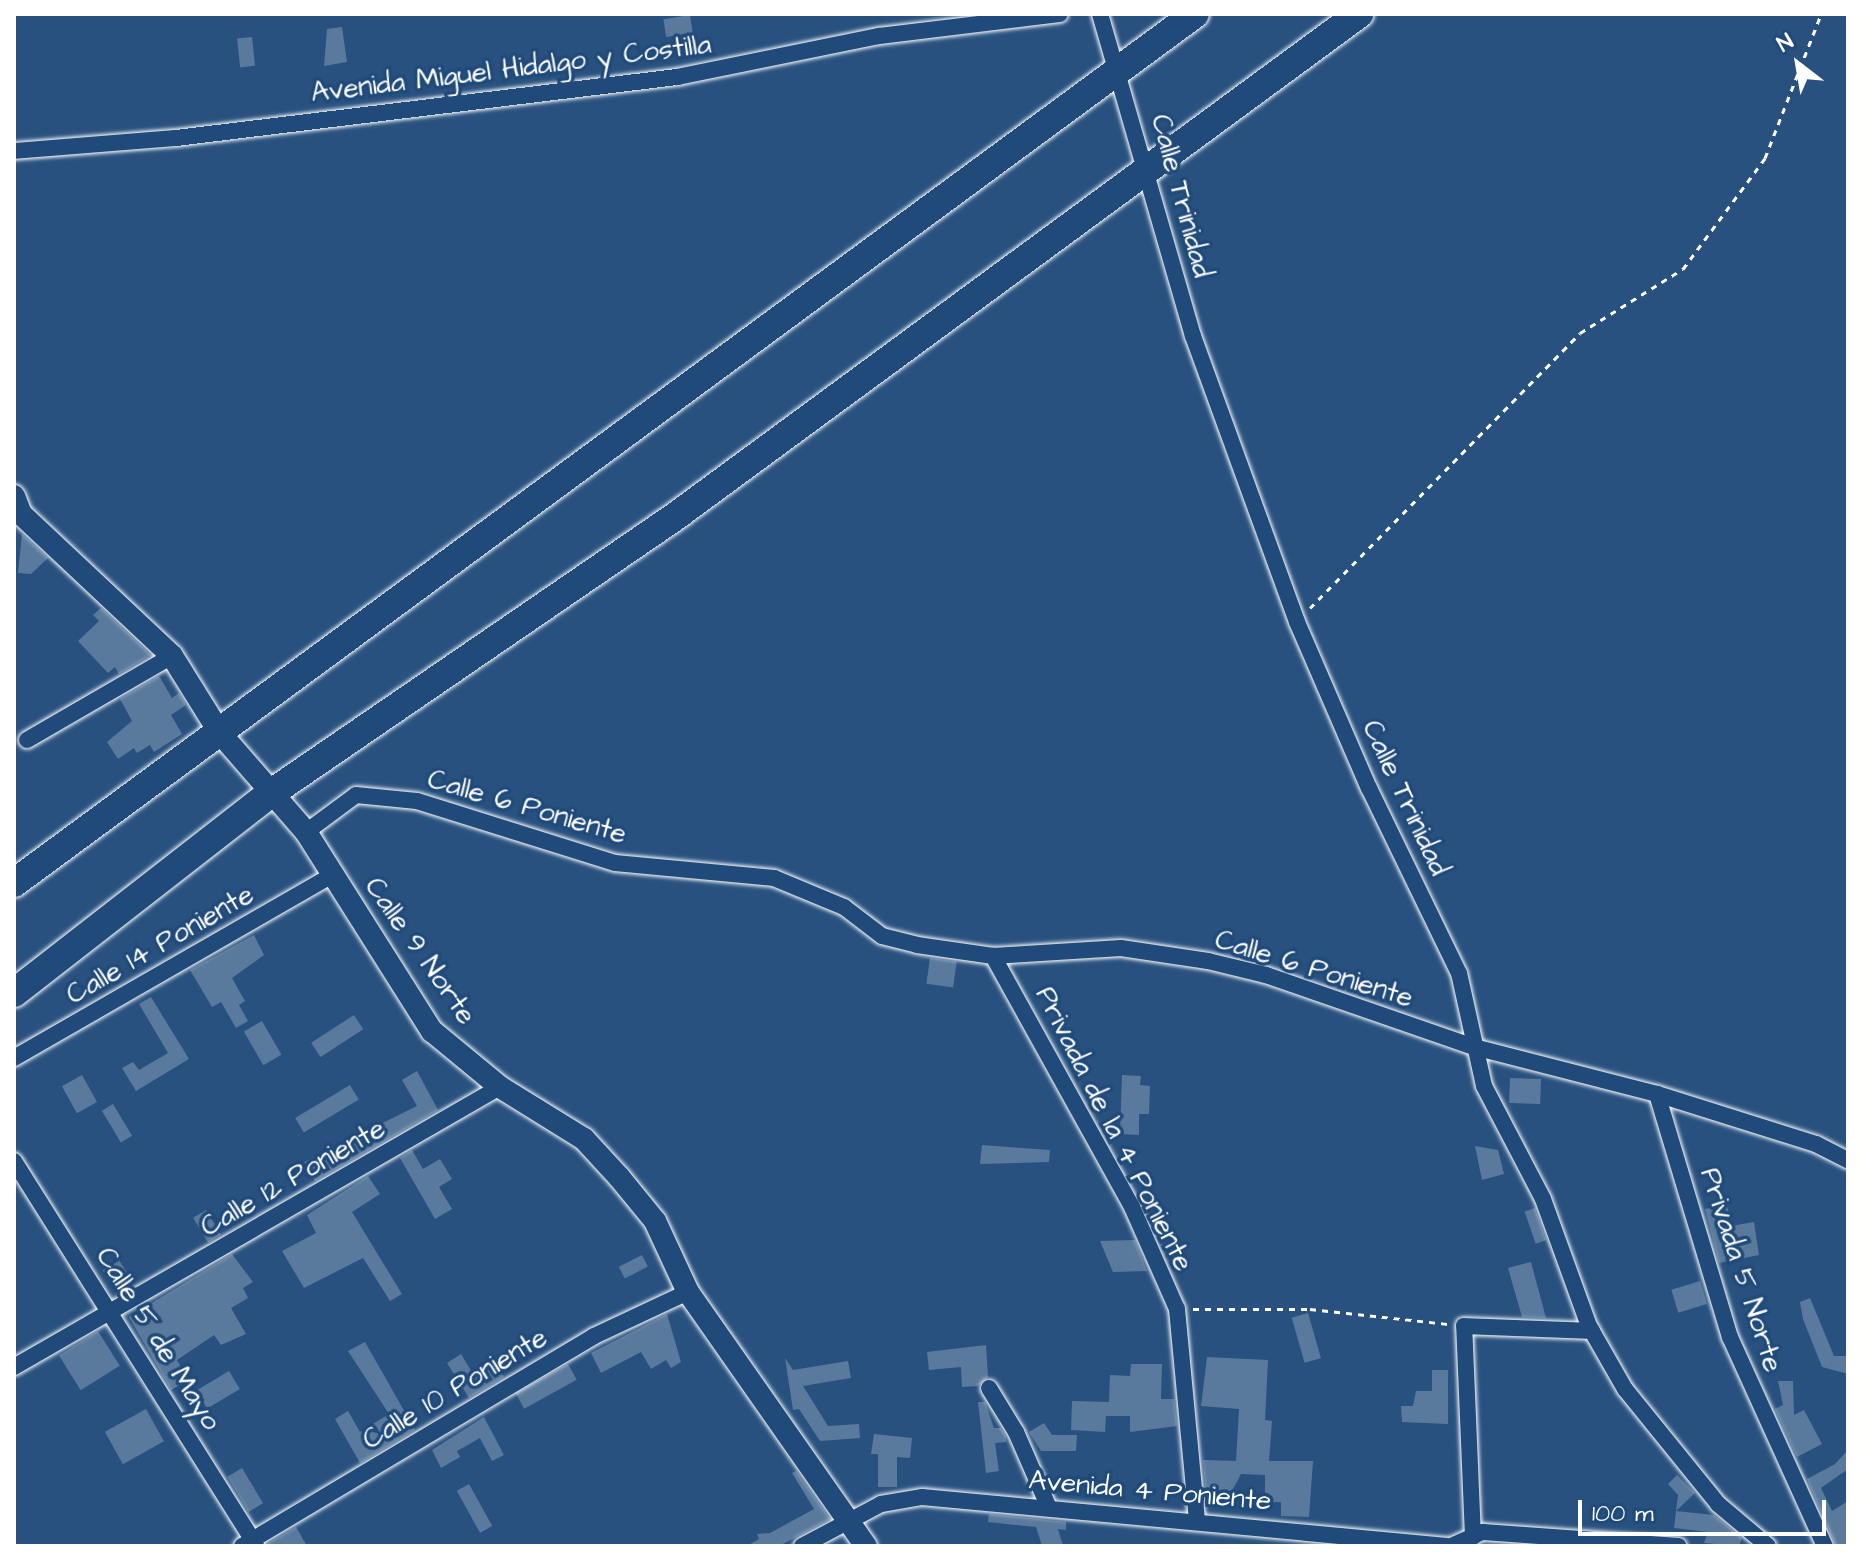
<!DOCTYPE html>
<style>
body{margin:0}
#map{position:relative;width:1862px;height:1560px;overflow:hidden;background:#28517f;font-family:"Architects Daughter",sans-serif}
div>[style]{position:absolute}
.building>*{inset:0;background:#5a7a9d;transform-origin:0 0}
.path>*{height:3px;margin-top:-1.5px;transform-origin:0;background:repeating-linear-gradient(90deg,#fff 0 6px,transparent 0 12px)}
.roads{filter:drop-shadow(0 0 2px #fff) drop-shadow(0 0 2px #fff)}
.street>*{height:16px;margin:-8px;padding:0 8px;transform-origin:8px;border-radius:8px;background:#1f4a7a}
.secondary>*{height:22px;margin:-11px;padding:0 11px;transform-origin:11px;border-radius:11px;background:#1f4a7a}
.highway>*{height:28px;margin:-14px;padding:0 14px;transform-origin:14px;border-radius:14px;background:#1f4a7a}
span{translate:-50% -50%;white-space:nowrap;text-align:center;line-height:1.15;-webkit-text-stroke:7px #1f4a7a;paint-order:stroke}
.street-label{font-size:28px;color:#fff}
.frame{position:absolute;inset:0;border:16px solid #fff;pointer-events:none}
.north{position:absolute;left:1758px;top:24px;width:80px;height:80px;-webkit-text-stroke:6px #1f4a7a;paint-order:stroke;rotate:329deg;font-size:22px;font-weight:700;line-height:32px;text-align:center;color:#fff}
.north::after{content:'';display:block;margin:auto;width:28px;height:36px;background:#fff;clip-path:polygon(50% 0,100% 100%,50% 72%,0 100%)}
.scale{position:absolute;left:1578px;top:1500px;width:248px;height:36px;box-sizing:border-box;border:4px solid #fff;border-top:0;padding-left:10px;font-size:24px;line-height:28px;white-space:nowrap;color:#fff;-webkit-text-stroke:6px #1f4a7a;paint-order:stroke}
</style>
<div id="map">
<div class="building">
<div style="left:690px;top:15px;width:18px;height:27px;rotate:81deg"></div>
<div style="clip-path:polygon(342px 27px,347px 62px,324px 66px,327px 29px)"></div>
<div style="left:252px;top:37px;width:29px;height:15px;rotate:84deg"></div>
<div style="clip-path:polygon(22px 534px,48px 558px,31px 574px,18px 573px)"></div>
<div style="clip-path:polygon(101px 608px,151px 655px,119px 674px,115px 667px,108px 673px,78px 641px,99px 621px,93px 615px)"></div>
<div style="clip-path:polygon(159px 676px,172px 698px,179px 693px,186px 705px,171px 715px,182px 734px,154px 752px,150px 745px,137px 753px,134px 748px,118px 759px,107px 742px,132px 721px,120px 699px)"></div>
<div style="clip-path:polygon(254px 935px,264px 955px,232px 978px,245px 1001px,239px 1005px,248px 1021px,236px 1028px,221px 1002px,212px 1007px,190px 970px)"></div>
<div style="left:930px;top:958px;width:27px;height:26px;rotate:8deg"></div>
<div style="clip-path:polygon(151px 997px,189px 1059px,136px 1091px,122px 1068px,133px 1062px,139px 1070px,168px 1053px,139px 1004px)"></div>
<div style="left:354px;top:1015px;width:17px;height:51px;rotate:57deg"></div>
<div style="left:262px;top:1021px;width:39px;height:21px;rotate:60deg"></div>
<div style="clip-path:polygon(417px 1071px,438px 1110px,315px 1181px,304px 1162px,417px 1106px,402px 1080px)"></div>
<div style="left:82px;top:1075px;width:31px;height:23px;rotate:61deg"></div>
<div style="clip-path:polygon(1122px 1075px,1141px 1076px,1140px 1085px,1150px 1086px,1149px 1114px,1139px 1114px,1139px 1135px,1120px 1134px)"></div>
<div style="left:1510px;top:1078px;width:31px;height:25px;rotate:2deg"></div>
<div style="left:350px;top:1085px;width:17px;height:64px;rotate:59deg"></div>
<div style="left:113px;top:1104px;width:37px;height:13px;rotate:59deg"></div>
<div style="clip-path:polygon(982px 1145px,1050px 1150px,1049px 1162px,980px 1164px)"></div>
<div style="clip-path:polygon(1475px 1146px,1498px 1150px,1504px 1174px,1482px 1180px)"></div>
<div style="clip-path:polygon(412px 1150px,423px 1169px,440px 1159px,452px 1179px,439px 1187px,452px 1209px,435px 1219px,400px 1158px)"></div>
<div style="clip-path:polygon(368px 1176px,380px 1194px,352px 1212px,402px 1294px,390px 1301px,363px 1258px,304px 1288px,282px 1251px,316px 1233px,307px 1215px)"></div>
<div style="clip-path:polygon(1727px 1204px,1731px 1226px,1754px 1222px,1759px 1255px,1719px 1263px,1705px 1209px)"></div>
<div style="left:1535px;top:1208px;width:34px;height:11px;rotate:71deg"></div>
<div style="left:206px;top:1210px;width:29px;height:15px;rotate:59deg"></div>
<div style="clip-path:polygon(1135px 1240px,1147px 1271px,1113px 1272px,1100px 1241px)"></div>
<div style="clip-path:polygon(232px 1254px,253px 1282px,243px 1288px,248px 1298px,231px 1308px,246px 1334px,221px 1345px,214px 1335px,177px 1360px,188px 1380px,171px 1390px,129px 1317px)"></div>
<div style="left:642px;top:1255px;width:13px;height:26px;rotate:63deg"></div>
<div style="left:119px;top:1260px;width:26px;height:19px;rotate:58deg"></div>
<div style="clip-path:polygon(1531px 1262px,1535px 1277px,1546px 1318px,1522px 1317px,1508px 1268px)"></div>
<div style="left:1700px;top:1281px;width:24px;height:30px;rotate:73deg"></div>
<div style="clip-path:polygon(1810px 1298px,1834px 1356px,1848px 1356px,1848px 1374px,1822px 1367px,1803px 1319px,1800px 1302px)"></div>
<div style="left:1308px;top:1313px;width:47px;height:17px;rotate:74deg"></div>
<div style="clip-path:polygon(667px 1314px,681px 1362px,671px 1368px,666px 1360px,651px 1369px,641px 1352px,601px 1373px,591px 1353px)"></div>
<div style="left:98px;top:1331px;width:41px;height:46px;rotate:58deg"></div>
<div style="clip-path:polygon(365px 1342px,415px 1430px,360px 1463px,335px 1419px,348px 1411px,360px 1432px,389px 1414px,348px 1351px)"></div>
<div style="clip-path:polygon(986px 1345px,988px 1377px,978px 1386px,962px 1387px,961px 1367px,929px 1370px,927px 1352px)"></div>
<div style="clip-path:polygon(461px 1354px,473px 1374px,494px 1361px,504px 1377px,469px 1398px,447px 1363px)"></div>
<div style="clip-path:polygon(1207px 1357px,1268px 1360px,1265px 1420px,1272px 1421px,1269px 1461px,1313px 1461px,1309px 1517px,1281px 1516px,1281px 1502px,1265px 1502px,1265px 1475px,1241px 1474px,1224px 1506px,1207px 1508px,1203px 1460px,1236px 1461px,1239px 1409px,1201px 1406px)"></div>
<div style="clip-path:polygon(785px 1358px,793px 1370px,848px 1361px,851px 1378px,803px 1386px,828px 1426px,859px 1424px,860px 1438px,820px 1441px,799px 1409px,793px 1410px)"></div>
<div style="left:568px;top:1364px;width:18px;height:60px;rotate:61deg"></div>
<div style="clip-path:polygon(1131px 1364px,1162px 1364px,1161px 1399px,1174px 1399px,1177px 1426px,1130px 1432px,1130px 1416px,1106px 1416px,1105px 1432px,1071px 1430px,1072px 1401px,1109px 1402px,1110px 1375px,1130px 1376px)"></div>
<div style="clip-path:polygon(1432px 1370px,1448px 1370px,1448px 1424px,1402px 1422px,1401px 1406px,1413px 1406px,1416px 1391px,1432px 1391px)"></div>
<div style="left:229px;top:1371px;width:21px;height:38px;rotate:59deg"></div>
<div style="clip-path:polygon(1778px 1381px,1793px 1381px,1794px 1415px,1804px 1410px,1822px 1444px,1797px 1457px,1775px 1409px,1783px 1405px)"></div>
<div style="clip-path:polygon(978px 1402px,985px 1402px,994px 1428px,1001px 1428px,1006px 1436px,1006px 1442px,995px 1443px,999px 1471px,986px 1473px)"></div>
<div style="left:146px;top:1409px;width:37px;height:47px;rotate:61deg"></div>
<div style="clip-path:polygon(484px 1417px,504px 1455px,492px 1461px,480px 1438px,457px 1451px,460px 1457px,441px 1468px,432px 1450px)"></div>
<div style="clip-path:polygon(1044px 1423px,1052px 1435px,1077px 1435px,1076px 1451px,1041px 1451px,1029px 1432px)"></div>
<div style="clip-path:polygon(874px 1434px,912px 1438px,910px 1458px,897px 1457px,897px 1487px,878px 1487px,878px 1454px,871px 1454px)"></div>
<div style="clip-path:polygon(1848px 1450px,1848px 1469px,1821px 1488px,1832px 1511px,1848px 1501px,1848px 1546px,1836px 1546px,1807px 1479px,1835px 1464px)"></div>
<div style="left:242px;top:1468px;width:41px;height:17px;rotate:59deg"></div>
<div style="clip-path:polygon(796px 1471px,830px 1519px,779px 1546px,747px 1546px,759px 1539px,757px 1534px,770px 1533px,814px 1509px,792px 1473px)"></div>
<div style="clip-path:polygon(1677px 1475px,1695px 1493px,1676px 1511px,1678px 1495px,1668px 1484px)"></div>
<div style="left:469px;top:1484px;width:48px;height:14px;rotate:61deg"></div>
<div style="clip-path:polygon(1676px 1511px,1714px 1515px,1742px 1538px,1739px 1546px,1704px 1543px,1708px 1532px,1674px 1528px)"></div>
<div style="clip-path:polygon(989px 1514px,1066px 1522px,1066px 1530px,1058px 1529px,1063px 1546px,1042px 1546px,1036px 1527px,988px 1522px)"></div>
<div style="clip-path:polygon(296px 1527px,307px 1546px,267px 1546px,267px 1544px)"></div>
</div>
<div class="path">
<div style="left:1310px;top:608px;width:385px;rotate:-45.5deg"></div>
<div style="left:1580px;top:333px;width:121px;rotate:-31.9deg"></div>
<div style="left:1683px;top:269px;width:138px;rotate:-53.5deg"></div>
<div style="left:1765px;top:158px;width:155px;rotate:-68.7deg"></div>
<div style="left:1193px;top:1309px;width:117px"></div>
<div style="left:1310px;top:1309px;width:140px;rotate:6.2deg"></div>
</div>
<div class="roads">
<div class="street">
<div style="left:1100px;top:14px;width:335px;rotate:73.9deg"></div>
<div style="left:1193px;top:336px;width:304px;rotate:70deg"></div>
<div style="left:1297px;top:622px;width:181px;rotate:66.6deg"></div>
<div style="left:1369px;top:788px;width:206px;rotate:64.1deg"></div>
<div style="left:1459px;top:973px;width:116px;rotate:77.5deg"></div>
<div style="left:1484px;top:1086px;width:127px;rotate:62.4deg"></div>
<div style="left:1543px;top:1199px;width:135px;rotate:70.1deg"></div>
<div style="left:1589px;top:1326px;width:73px;rotate:60.3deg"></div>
<div style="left:1625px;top:1389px;width:148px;rotate:51deg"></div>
<div style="left:1718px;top:1504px;width:65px;rotate:40deg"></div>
<div style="left:14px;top:151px;width:163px;rotate:-4.6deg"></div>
<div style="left:176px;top:138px;width:505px;rotate:-6.94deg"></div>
<div style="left:677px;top:77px;width:206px;rotate:-11.5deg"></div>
<div style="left:879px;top:36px;width:182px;rotate:-6.9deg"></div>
<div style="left:27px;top:740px;width:168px;rotate:-30.1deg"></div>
<div style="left:306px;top:832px;width:62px;rotate:-36.5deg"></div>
<div style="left:356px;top:795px;width:61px;rotate:5.6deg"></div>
<div style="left:417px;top:801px;width:207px;rotate:17.4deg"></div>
<div style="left:615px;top:863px;width:160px;rotate:5.4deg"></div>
<div style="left:774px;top:878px;width:76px;rotate:22.5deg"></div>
<div style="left:844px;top:907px;width:48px;rotate:37.3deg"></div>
<div style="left:882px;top:936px;width:36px;rotate:14deg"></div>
<div style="left:917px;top:945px;width:77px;rotate:8.2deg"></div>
<div style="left:993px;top:956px;width:128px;rotate:-3.6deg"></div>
<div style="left:1121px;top:948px;width:88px;rotate:8.5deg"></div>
<div style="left:1208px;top:961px;width:60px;rotate:13.6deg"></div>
<div style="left:1266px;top:975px;width:220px;rotate:19.1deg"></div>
<div style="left:1474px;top:1047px;width:189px;rotate:14.4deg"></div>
<div style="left:1657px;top:1094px;width:167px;rotate:17.5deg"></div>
<div style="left:1816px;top:1144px;width:36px;rotate:27deg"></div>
<div style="left:993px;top:956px;width:287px;rotate:61deg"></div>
<div style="left:1132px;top:1207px;width:111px;rotate:66.2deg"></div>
<div style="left:1177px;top:1309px;width:212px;rotate:84.6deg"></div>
<div style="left:14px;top:1058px;width:366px;rotate:-29.9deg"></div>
<div style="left:1657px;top:1094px;width:254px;rotate:73.3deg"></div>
<div style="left:1730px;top:1337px;width:230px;rotate:65.6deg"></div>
<div style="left:14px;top:1161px;width:454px;rotate:57.8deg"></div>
<div style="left:14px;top:1367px;width:561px;rotate:-29.95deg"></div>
<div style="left:989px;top:1388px;width:52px;rotate:58.5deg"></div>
<div style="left:1016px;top:1432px;width:83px;rotate:66.5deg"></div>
<div style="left:1473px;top:1537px;width:211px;rotate:-92.4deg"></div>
<div style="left:1464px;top:1326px;width:128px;rotate:2.2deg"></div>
<div style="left:242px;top:1546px;width:410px;rotate:-30.8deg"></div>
<div style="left:594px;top:1336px;width:104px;rotate:-25.1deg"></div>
<div style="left:802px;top:1546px;width:89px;rotate:-28deg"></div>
<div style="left:881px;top:1504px;width:42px;rotate:-9.7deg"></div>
<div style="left:922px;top:1497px;width:527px;rotate:5.33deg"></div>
<div style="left:1451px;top:1546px;width:35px;rotate:-24deg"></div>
<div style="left:1483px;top:1532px;width:196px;rotate:4.1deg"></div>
</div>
<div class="secondary">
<div style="left:14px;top:496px;width:19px;rotate:69deg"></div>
<div style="left:21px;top:514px;width:207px;rotate:43.2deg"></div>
<div style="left:172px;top:656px;width:91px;rotate:58.1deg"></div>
<div style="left:220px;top:733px;width:131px;rotate:49deg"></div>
<div style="left:306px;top:832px;width:236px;rotate:57.7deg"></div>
<div style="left:432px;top:1031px;width:88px;rotate:39.5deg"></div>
<div style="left:500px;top:1087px;width:99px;rotate:31.8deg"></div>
<div style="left:584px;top:1139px;width:52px;rotate:47.4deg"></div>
<div style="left:619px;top:1177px;width:57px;rotate:50.7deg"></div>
<div style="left:655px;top:1221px;width:78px;rotate:65.1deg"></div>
<div style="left:688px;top:1292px;width:310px;rotate:55deg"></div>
</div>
<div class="highway">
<div style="left:14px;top:883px;width:1466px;rotate:-36.35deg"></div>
<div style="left:14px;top:993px;width:324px;rotate:-37.9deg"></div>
<div style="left:270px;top:794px;width:497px;rotate:-34.4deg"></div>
<div style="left:680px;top:513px;width:843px;rotate:-36.31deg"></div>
</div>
</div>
<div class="street-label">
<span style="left:511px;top:69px;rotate:-7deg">Avenida Miguel Hidalgo y Costilla</span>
<span style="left:1181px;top:196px;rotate:75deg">Calle Trinidad</span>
<span style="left:1405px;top:798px;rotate:65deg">Calle Trinidad</span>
<span style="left:527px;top:807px;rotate:16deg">Calle 6 Poniente</span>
<span style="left:160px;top:945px;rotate:-30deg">Calle 14 Poniente</span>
<span style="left:420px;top:951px;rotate:55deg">Calle 9 Norte</span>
<span style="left:1314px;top:969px;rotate:17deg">Calle 6 Poniente</span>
<span style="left:1114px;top:1129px;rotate:63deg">Privada de la 4 Poniente</span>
<span style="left:293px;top:1178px;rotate:-30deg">Calle 12 Poniente</span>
<span style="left:1741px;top:1270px;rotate:72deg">Privada 5 Norte</span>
<span style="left:158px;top:1339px;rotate:58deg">Calle 5 de Mayo</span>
<span style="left:455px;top:1389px;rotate:-31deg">Calle 10 Poniente</span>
<span style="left:1150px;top:1491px;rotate:5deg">Avenida 4 Poniente</span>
</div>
<div class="frame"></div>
<div class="north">N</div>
<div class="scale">100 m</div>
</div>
